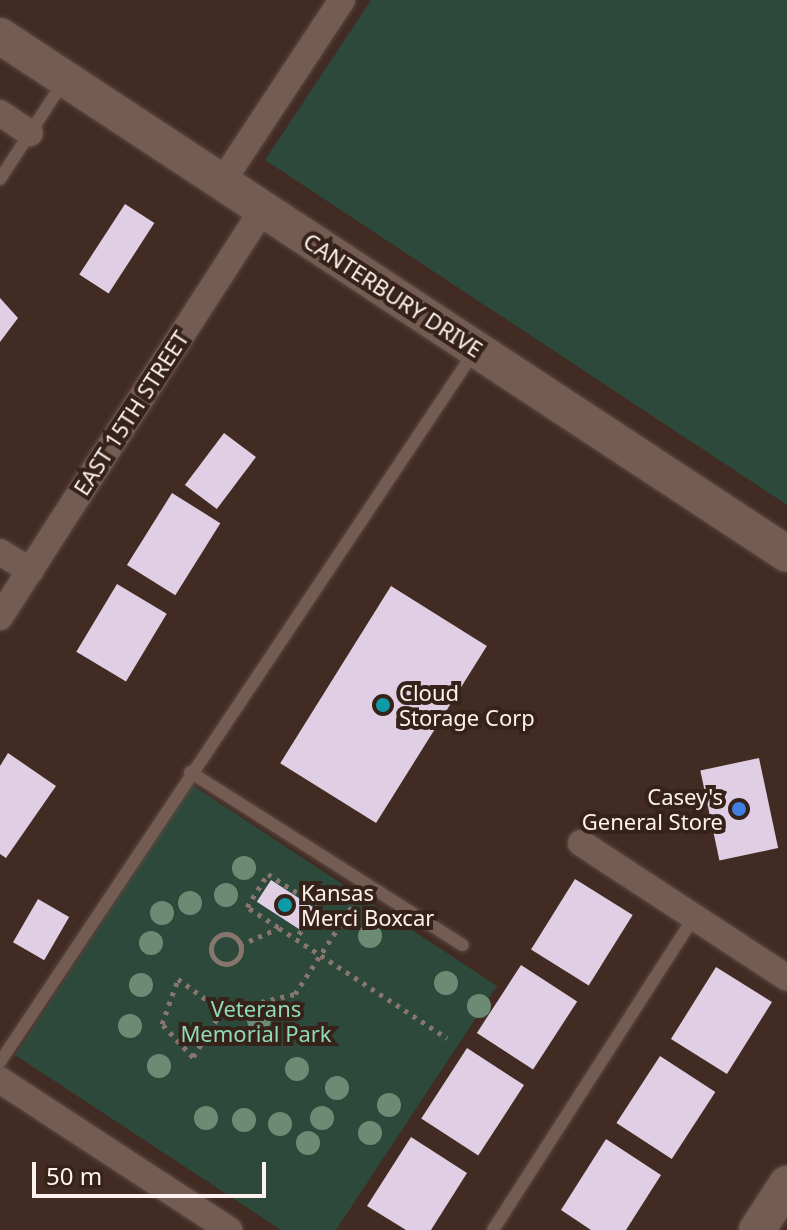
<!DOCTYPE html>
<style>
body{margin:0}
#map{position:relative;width:787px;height:1230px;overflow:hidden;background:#412b22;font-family:"Noto Sans",sans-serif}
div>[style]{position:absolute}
.green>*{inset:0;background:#2d493c}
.building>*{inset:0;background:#e0cee4;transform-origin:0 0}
.path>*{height:5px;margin-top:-2.5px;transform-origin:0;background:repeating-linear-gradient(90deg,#87766e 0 4px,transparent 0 10px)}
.path>.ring{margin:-2.5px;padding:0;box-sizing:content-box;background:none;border:5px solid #87766e;border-radius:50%}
.roads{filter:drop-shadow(0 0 2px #5a4941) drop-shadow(0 0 2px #5a4941)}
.lane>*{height:12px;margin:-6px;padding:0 6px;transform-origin:6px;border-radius:6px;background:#745c52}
.street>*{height:26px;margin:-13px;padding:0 13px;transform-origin:13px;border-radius:13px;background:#745c52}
.secondary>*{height:36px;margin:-18px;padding:0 18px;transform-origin:18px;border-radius:18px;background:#745c52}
.trees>*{width:24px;height:24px;margin:-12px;border-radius:50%;background:#6c8b74}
.dots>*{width:22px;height:22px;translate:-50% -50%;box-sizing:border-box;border:4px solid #362219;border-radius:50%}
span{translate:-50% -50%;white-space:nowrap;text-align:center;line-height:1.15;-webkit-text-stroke:8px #362219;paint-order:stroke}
.street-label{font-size:22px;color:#fdf2ed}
.poi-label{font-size:22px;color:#fdf2ed}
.left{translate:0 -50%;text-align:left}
.right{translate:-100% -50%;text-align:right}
.park-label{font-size:22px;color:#8fdab8}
.scale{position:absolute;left:32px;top:1162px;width:234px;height:36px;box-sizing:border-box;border:4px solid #fdf2ed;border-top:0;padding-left:10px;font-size:24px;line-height:28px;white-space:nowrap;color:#fdf2ed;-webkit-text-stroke:6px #362219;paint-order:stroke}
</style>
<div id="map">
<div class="green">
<div style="clip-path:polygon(371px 0,787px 0,787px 505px,265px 160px)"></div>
<div style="clip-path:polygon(192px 785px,497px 986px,336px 1230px,281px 1230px,15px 1055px)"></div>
</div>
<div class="building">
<div style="left:125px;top:204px;width:35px;height:84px;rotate:33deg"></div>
<div style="clip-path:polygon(0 298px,18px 318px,0 342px)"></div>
<div style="left:224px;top:433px;width:40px;height:65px;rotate:37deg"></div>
<div style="left:172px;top:493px;width:57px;height:85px;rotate:32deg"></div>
<div style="left:117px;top:584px;width:58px;height:79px;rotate:31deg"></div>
<div style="left:391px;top:586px;width:113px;height:209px;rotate:32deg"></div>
<div style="clip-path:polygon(8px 753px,56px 786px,6px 858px,0 854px,0 766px)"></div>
<div style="left:759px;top:758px;width:92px;height:60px;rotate:78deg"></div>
<div style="left:575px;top:879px;width:68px;height:83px;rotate:32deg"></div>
<div style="left:271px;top:880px;width:51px;height:26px;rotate:33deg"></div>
<div style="left:38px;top:899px;width:36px;height:50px;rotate:30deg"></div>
<div style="left:521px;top:965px;width:67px;height:81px;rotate:33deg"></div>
<div style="left:716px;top:967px;width:66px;height:85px;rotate:32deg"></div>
<div style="left:467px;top:1048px;width:68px;height:84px;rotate:33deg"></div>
<div style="left:660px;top:1056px;width:66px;height:80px;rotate:33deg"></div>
<div style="clip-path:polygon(411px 1137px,467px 1173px,431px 1230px,406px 1230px,367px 1206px)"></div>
<div style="clip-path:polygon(606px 1139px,661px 1175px,626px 1230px,591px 1230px,561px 1210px)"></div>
</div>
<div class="path">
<div style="left:278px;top:927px;width:37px;rotate:-147deg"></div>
<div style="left:247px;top:907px;width:39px;rotate:-58deg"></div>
<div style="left:268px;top:874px;width:59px;rotate:32.6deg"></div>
<div style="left:318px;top:906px;width:40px;rotate:124deg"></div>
<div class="ring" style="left:211px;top:934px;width:25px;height:25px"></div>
<div style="left:240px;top:945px;width:43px;rotate:-23.6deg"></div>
<div style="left:279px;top:928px;width:201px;rotate:33.2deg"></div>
<div style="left:178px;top:979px;width:54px;rotate:36deg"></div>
<div style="left:222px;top:1011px;width:54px;rotate:122.2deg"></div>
<div style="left:193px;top:1057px;width:45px;rotate:-133.2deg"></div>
<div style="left:162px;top:1024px;width:48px;rotate:-70.4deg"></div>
<div style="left:222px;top:1011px;width:75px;rotate:-13.1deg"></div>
<div style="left:295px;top:994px;width:110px;rotate:-56.9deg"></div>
</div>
<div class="roads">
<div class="lane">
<div style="left:0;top:179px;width:117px;rotate:-56.9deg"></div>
<div style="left:190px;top:772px;width:323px;rotate:32.4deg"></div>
<div style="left:0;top:1062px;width:854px;rotate:-56.27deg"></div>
<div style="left:493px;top:1230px;width:372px;rotate:-57.3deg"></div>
</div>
<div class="street">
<div style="left:0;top:113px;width:36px;rotate:34deg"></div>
<div style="left:222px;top:182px;width:218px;rotate:-56.6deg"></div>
<div style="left:0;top:552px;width:36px;rotate:32deg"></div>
<div style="left:0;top:617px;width:485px;rotate:-57.2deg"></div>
<div style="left:581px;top:843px;width:246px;rotate:33.2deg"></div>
<div style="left:0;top:1080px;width:274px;rotate:33.2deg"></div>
</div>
<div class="secondary">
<div style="left:0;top:36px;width:942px;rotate:33.35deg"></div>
<div style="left:757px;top:1230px;width:55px;rotate:-56.9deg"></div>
</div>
</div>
<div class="trees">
<div style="left:244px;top:868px"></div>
<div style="left:226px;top:895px"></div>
<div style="left:190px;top:903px"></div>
<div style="left:162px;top:913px"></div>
<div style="left:370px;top:936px"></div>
<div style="left:151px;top:943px"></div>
<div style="left:446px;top:983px"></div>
<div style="left:141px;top:985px"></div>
<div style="left:479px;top:1006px"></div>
<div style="left:259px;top:1020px"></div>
<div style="left:130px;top:1026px"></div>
<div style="left:159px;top:1066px"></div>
<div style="left:297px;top:1069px"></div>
<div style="left:337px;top:1088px"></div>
<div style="left:389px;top:1105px"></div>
<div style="left:206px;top:1118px"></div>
<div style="left:322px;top:1118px"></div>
<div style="left:244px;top:1120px"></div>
<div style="left:280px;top:1124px"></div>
<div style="left:370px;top:1133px"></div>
<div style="left:308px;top:1143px"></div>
</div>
<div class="dots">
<div style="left:383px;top:705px;background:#0f9aa8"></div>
<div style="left:739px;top:809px;background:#3f7fe0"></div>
<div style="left:285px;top:905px;background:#0f9aa8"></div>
</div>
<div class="street-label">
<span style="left:393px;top:295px;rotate:33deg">CANTERBURY DRIVE</span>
<span style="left:131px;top:413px;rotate:-57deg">EAST 15TH STREET</span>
</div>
<div class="poi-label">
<span class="left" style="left:399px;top:705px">Cloud<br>Storage Corp</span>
<span class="right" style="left:723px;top:809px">Casey's<br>General Store</span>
<span class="left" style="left:301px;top:905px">Kansas<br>Merci Boxcar</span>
</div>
<div class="park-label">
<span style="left:256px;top:1021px">Veterans<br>Memorial Park</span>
</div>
<div class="scale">50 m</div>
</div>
